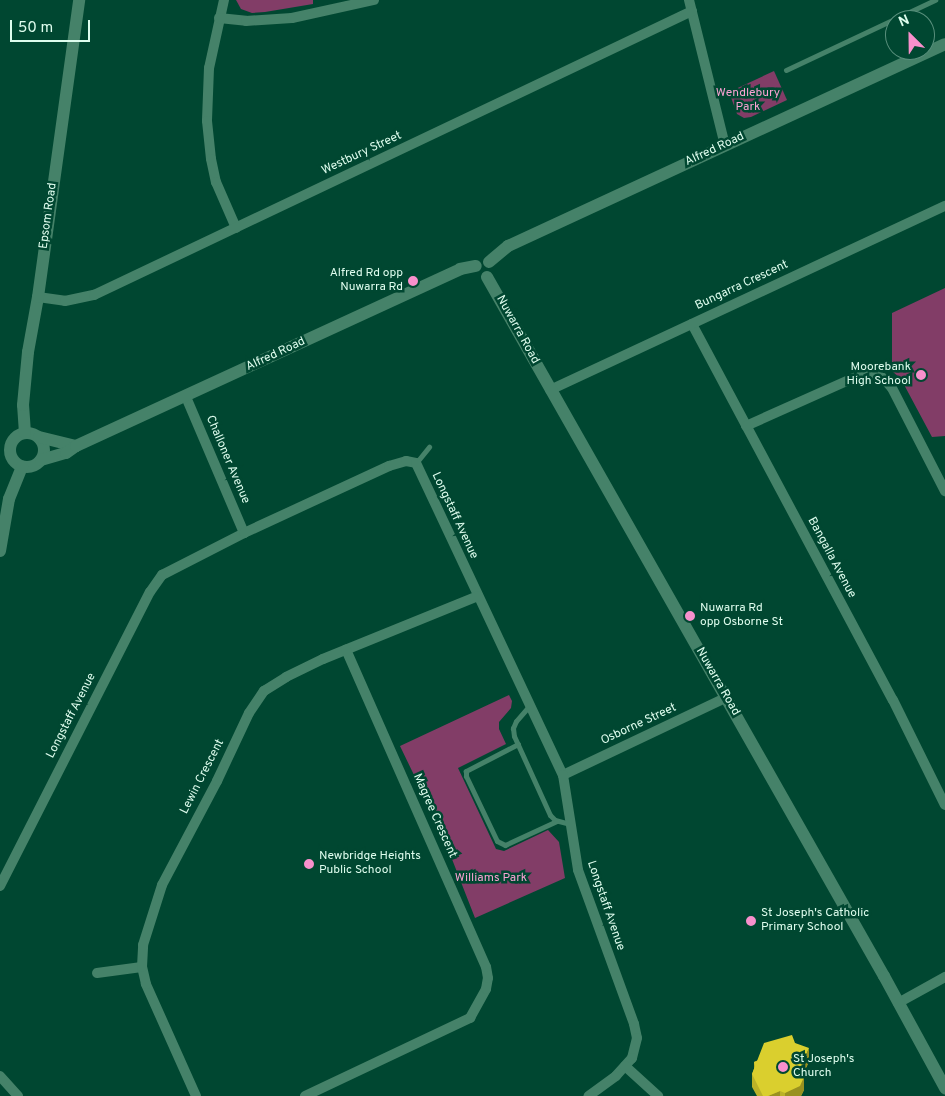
<!DOCTYPE html>
<style>
body{margin:0}
#map{position:relative;width:945px;height:1096px;overflow:hidden;background:#004731;font-family:Overpass,sans-serif}
div>[style]{position:absolute}
.green>*{inset:0;background:#823d67}
.service>*{height:5px;margin:-2.5px;padding:0 2.5px;transform-origin:2.5px;border-radius:2.5px;background:#458269}
.minor>*{height:10px;margin:-5px;padding:0 5px;transform-origin:5px;border-radius:5px;background:#458269}
.tertiary>*{height:12px;margin:-6px;padding:0 6px;transform-origin:6px;border-radius:6px;background:#458269}
.tertiary>.ring{margin:-6px;padding:0;box-sizing:content-box;background:none;border:12px solid #458269;border-radius:50%}
.wall>*{inset:0;background:#bbb228}
.shaded-wall>*{inset:0;background:#999120}
.building>*{inset:0;background:#dacf2e}
.dots>*{width:14px;height:14px;translate:-50% -50%;box-sizing:border-box;border:2px solid #004731;border-radius:50%}
span{translate:-50% -50%;white-space:nowrap;text-align:center;line-height:1.15;-webkit-text-stroke:5px #004731;paint-order:stroke}
.park-label{font-size:12px;color:#f9a2d3}
.street-label{font-size:12px;color:#defdee}
.poi-label{font-size:12px;color:#defdee}
.right{translate:-100% -50%;text-align:right}
.left{translate:0 -50%;text-align:left}
.north{position:absolute;left:885px;top:10px;width:50px;height:50px;box-sizing:border-box;background:#004731;border:1px solid #59907d;border-radius:50%;rotate:337deg;font-size:14px;font-weight:700;line-height:20px;text-align:center;color:#defdee}
.north::after{content:'';display:block;margin:auto;width:18px;height:22px;background:#f890cc;clip-path:polygon(50% 0,100% 100%,50% 72%,0 100%)}
.scale{position:absolute;left:10px;top:20px;width:80px;height:22px;box-sizing:border-box;border:2px solid #defdee;border-top:0;padding-left:6px;font-size:15px;line-height:18px;white-space:nowrap;color:#defdee;-webkit-text-stroke:4px #004731;paint-order:stroke}
</style>
<div id="map">
<div class="green">
<div style="clip-path:polygon(236px 0,313px 0,313px 4px,265px 12px,252px 13px,241px 9px)"></div>
<div style="clip-path:polygon(774px 71px,787px 100px,751px 117px,744px 118px,737px 114px,729px 92px)"></div>
<div style="clip-path:polygon(945px 288px,945px 436px,932px 437px,901px 379px,892px 371px,892px 313px)"></div>
<div style="clip-path:polygon(509px 695px,512px 701px,511px 708px,499px 722px,499px 729px,506px 744px,458px 768px,496px 849px,504px 851px,548px 830px,559px 842px,565px 878px,475px 918px,441px 831px,400px 746px)"></div>
</div>
<div class="service">
<div style="left:786px;top:70px;width:165px;rotate:-25.2deg"></div>
<div style="left:416px;top:463px;width:21px;rotate:-51deg"></div>
<div style="left:530px;top:705px;width:21px;rotate:131deg"></div>
<div style="left:516px;top:721px;width:8px;rotate:113deg"></div>
<div style="left:513px;top:728px;width:8px;rotate:83deg"></div>
<div style="left:514px;top:736px;width:87px;rotate:65.5deg"></div>
<div style="left:550px;top:815px;width:7px;rotate:45deg"></div>
<div style="left:555px;top:820px;width:16px;rotate:15deg"></div>
<div style="left:518px;top:744px;width:59px;rotate:152.6deg"></div>
<div style="left:466px;top:771px;width:5px;rotate:90deg"></div>
<div style="left:466px;top:776px;width:72px;rotate:64.5deg"></div>
<div style="left:497px;top:841px;width:9px;rotate:27deg"></div>
<div style="left:505px;top:845px;width:57px;rotate:-24.8deg"></div>
</div>
<div class="minor">
<div style="left:224px;top:0;width:70px;rotate:102.4deg"></div>
<div style="left:209px;top:68px;width:53px;rotate:92.2deg"></div>
<div style="left:207px;top:121px;width:38px;rotate:84deg"></div>
<div style="left:211px;top:159px;width:24px;rotate:78deg"></div>
<div style="left:216px;top:182px;width:50px;rotate:66.5deg"></div>
<div style="left:689px;top:0;width:149px;rotate:76.1deg"></div>
<div style="left:219px;top:18px;width:27px;rotate:6deg"></div>
<div style="left:246px;top:21px;width:46px;rotate:-3.7deg"></div>
<div style="left:292px;top:18px;width:84px;rotate:-12.4deg"></div>
<div style="left:38px;top:297px;width:27px;rotate:8deg"></div>
<div style="left:65px;top:301px;width:30px;rotate:-12deg"></div>
<div style="left:94px;top:295px;width:662px;rotate:-25.4deg"></div>
<div style="left:692px;top:324px;width:426px;rotate:61.9deg"></div>
<div style="left:893px;top:700px;width:117px;rotate:63.7deg"></div>
<div style="left:550px;top:390px;width:436px;rotate:-25deg"></div>
<div style="left:186px;top:397px;width:148px;rotate:66.9deg"></div>
<div style="left:746px;top:426px;width:133px;rotate:-24.1deg"></div>
<div style="left:867px;top:372px;width:17px;rotate:21deg"></div>
<div style="left:883px;top:378px;width:13px;rotate:48deg"></div>
<div style="left:892px;top:388px;width:116px;rotate:62.8deg"></div>
<div style="left:563px;top:775px;width:179px;rotate:-25.4deg"></div>
<div style="left:0;top:886px;width:330px;rotate:-63deg"></div>
<div style="left:150px;top:592px;width:21px;rotate:-55deg"></div>
<div style="left:162px;top:575px;width:92px;rotate:-27.1deg"></div>
<div style="left:244px;top:533px;width:160px;rotate:-24.8deg"></div>
<div style="left:389px;top:466px;width:18px;rotate:-16deg"></div>
<div style="left:406px;top:461px;width:10px;rotate:11deg"></div>
<div style="left:416px;top:463px;width:345px;rotate:64.8deg"></div>
<div style="left:563px;top:775px;width:96px;rotate:81deg"></div>
<div style="left:578px;top:870px;width:164px;rotate:70deg"></div>
<div style="left:634px;top:1024px;width:14px;rotate:78deg"></div>
<div style="left:637px;top:1038px;width:21px;rotate:104deg"></div>
<div style="left:632px;top:1058px;width:24px;rotate:132deg"></div>
<div style="left:616px;top:1076px;width:34px;rotate:144deg"></div>
<div style="left:97px;top:973px;width:45px;rotate:-7.6deg"></div>
<div style="left:898px;top:1003px;width:54px;rotate:-29deg"></div>
<div style="left:625px;top:1066px;width:45px;rotate:42.3deg"></div>
<div style="left:0;top:1076px;width:27px;rotate:48deg"></div>
<div style="left:196px;top:1096px;width:123px;rotate:-114.1deg"></div>
<div style="left:146px;top:984px;width:17px;rotate:-103deg"></div>
<div style="left:142px;top:967px;width:22px;rotate:-87deg"></div>
<div style="left:143px;top:945px;width:63px;rotate:-72.4deg"></div>
<div style="left:162px;top:885px;width:118px;rotate:-62.1deg"></div>
<div style="left:217px;top:781px;width:75px;rotate:-64.8deg"></div>
<div style="left:249px;top:713px;width:27px;rotate:-56deg"></div>
<div style="left:264px;top:691px;width:26px;rotate:-32deg"></div>
<div style="left:286px;top:677px;width:41px;rotate:-25.9deg"></div>
<div style="left:323px;top:659px;width:167px;rotate:-22.1deg"></div>
<div style="left:305px;top:1096px;width:183px;rotate:-25.3deg"></div>
<div style="left:470px;top:1018px;width:33px;rotate:-61deg"></div>
<div style="left:486px;top:989px;width:11px;rotate:-80deg"></div>
<div style="left:488px;top:978px;width:11px;rotate:-100deg"></div>
<div style="left:486px;top:967px;width:347px;rotate:-113.8deg"></div>
</div>
<div class="tertiary">
<div style="left:489px;top:262px;width:25px;rotate:-40deg"></div>
<div style="left:508px;top:246px;width:481px;rotate:-24.8deg"></div>
<div style="left:487px;top:277px;width:804px;rotate:60.41deg"></div>
<div style="left:884px;top:976px;width:128px;rotate:61.4deg"></div>
<div class="ring" style="left:10px;top:433px;width:22px;height:22px"></div>
<div style="left:25px;top:433px;width:28px;rotate:-94deg"></div>
<div style="left:23px;top:405px;width:53px;rotate:-84.6deg"></div>
<div style="left:28px;top:352px;width:56px;rotate:-79.7deg"></div>
<div style="left:38px;top:297px;width:300px;rotate:-82.1deg"></div>
<div style="left:39px;top:437px;width:38px;rotate:14deg"></div>
<div style="left:41px;top:460px;width:26px;rotate:-16deg"></div>
<div style="left:66px;top:453px;width:12px;rotate:-35deg"></div>
<div style="left:76px;top:446px;width:423px;rotate:-24.7deg"></div>
<div style="left:460px;top:269px;width:16px;rotate:-11deg"></div>
<div style="left:0;top:551px;width:53px;rotate:-80.2deg"></div>
<div style="left:9px;top:499px;width:35px;rotate:-68deg"></div>
</div>
<div class="wall">
<div style="clip-path:polygon(795px 1043px,809px 1061px,803px 1076px,804px 1090px,801px 1096px,757px 1096px,752px 1087px,752px 1074px,754px 1069px,754px 1062px)"></div>
</div>
<div class="shaded-wall">
<div style="clip-path:polygon(809px 1048px,809px 1061px,800px 1082px,800px 1069px)"></div>
<div style="clip-path:polygon(804px 1077px,804px 1090px,801px 1096px,785px 1096px,785px 1093px)"></div>
<div style="clip-path:polygon(780px 1091px,780px 1096px,768px 1096px)"></div>
</div>
<div class="building">
<div style="clip-path:polygon(792px 1035px,795px 1043px,809px 1048px,800px 1069px,804px 1077px,800px 1086px,785px 1093px,780px 1091px,768px 1096px,763px 1096px,752px 1074px,755px 1066px,754px 1062px,757px 1061px,764px 1043px)"></div>
</div>
<div class="dots">
<div style="left:413px;top:281px;background:#f890cc"></div>
<div style="left:921px;top:375px;background:#f890cc"></div>
<div style="left:690px;top:616px;background:#f890cc"></div>
<div style="left:309px;top:864px;background:#f890cc"></div>
<div style="left:751px;top:921px;background:#f890cc"></div>
<div style="left:783px;top:1067px;background:#f890cc"></div>
</div>
<div class="park-label">
<span style="left:748px;top:101px">Wendlebury<br>Park</span>
<span style="left:491px;top:879px">Williams Park</span>
</div>
<div class="street-label">
<span style="left:715px;top:150px;rotate:-25deg">Alfred Road</span>
<span style="left:362px;top:154px;rotate:-25deg">Westbury Street</span>
<span style="left:49px;top:216px;rotate:-82deg">Epsom Road</span>
<span style="left:742px;top:286px;rotate:-25deg">Bungarra Crescent</span>
<span style="left:517px;top:330px;rotate:61deg">Nuwarra Road</span>
<span style="left:276px;top:355px;rotate:-25deg">Alfred Road</span>
<span style="left:227px;top:460px;rotate:67deg">Challoner Avenue</span>
<span style="left:454px;top:516px;rotate:65deg">Longstaff Avenue</span>
<span style="left:831px;top:558px;rotate:62deg">Bangalla Avenue</span>
<span style="left:717px;top:682px;rotate:60deg">Nuwarra Road</span>
<span style="left:72px;top:716px;rotate:-63deg">Longstaff Avenue</span>
<span style="left:639px;top:725px;rotate:-25deg">Osborne Street</span>
<span style="left:203px;top:777px;rotate:-63deg">Lewin Crescent</span>
<span style="left:434px;top:816px;rotate:66deg">Magree Crescent</span>
<span style="left:605px;top:906px;rotate:71deg">Longstaff Avenue</span>
</div>
<div class="poi-label">
<span class="right" style="left:403px;top:281px">Alfred Rd opp<br>Nuwarra Rd</span>
<span class="right" style="left:911px;top:375px">Moorebank<br>High School</span>
<span class="left" style="left:700px;top:616px">Nuwarra Rd<br>opp Osborne St</span>
<span class="left" style="left:319px;top:864px">Newbridge Heights<br>Public School</span>
<span class="left" style="left:761px;top:921px">St Joseph's Catholic<br>Primary School</span>
<span class="left" style="left:793px;top:1067px">St Joseph's<br>Church</span>
</div>
<div class="north">N</div>
<div class="scale">50 m</div>
</div>
